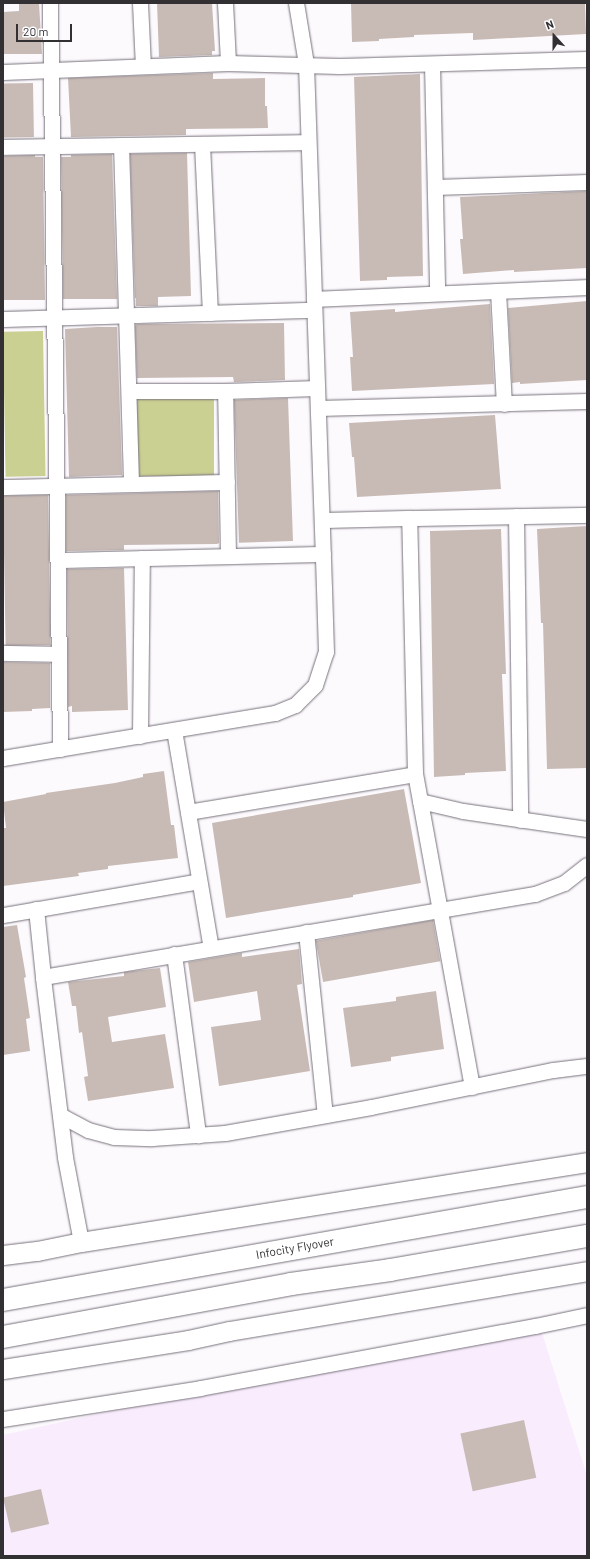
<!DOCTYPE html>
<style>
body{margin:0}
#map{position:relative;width:590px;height:1559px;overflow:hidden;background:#fdfafe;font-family:Barlow,sans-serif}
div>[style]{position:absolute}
.built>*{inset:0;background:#f8ecfd}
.green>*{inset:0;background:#cacf92;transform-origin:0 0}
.building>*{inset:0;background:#c8bbb6;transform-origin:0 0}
.roads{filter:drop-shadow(0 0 1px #77717a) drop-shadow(0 0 1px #77717a)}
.minor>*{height:15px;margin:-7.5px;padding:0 7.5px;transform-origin:7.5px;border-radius:7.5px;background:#fff}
.tertiary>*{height:19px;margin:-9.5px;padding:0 9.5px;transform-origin:9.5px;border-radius:9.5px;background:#fff}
.trunk>*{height:22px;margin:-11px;padding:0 11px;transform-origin:11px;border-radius:11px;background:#fff}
span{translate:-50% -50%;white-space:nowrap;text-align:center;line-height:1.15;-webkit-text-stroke:3px #fff;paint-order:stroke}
.street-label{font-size:12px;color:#333034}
.frame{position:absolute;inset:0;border:4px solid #333034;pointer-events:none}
.north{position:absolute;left:534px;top:16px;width:40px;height:40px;-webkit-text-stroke:3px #fff;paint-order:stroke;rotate:339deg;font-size:11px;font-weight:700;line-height:16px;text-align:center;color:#333034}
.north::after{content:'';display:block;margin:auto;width:14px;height:18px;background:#333034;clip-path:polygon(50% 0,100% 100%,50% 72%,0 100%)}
.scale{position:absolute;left:16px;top:24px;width:56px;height:18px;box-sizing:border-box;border:2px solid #333034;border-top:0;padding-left:5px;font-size:12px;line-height:14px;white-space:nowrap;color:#333034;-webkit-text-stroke:3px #fff;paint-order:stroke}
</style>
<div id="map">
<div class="built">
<div style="clip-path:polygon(537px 1317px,587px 1476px,587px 1556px,3px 1556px,3px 1435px)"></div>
</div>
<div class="green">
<div style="left:43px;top:331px;width:145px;height:40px;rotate:89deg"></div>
<div style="left:214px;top:399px;width:77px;height:77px;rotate:90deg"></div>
</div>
<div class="building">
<div style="clip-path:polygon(19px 3px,39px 3px,42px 54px,3px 54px,3px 12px,19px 11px)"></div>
<div style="clip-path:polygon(157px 3px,212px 3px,215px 51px,212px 51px,212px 55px,159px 57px)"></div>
<div style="clip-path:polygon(351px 3px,585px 3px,586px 34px,473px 40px,473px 33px,414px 35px,414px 37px,379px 39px,379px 41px,352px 42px)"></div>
<div style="clip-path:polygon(213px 73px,213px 79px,265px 78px,265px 106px,267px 106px,268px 128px,186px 129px,186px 135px,71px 137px,68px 78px)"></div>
<div style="clip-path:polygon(420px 74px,423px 276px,387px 277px,387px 280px,360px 281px,354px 77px)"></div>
<div style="left:33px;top:83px;width:54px;height:30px;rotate:89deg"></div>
<div style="clip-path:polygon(187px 153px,191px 296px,158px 297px,158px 306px,136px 306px,136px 298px,135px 298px,130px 154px)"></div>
<div style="clip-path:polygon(112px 154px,117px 299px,63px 299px,61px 157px,71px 157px,71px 155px)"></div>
<div style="clip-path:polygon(35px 155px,35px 157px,43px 157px,45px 300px,3px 300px,3px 156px)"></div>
<div style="clip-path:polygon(587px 191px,587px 268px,514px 272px,514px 270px,463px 274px,460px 239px,463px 239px,460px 197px)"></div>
<div style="clip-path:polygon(587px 301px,587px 380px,520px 384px,520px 382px,512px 383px,508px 308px)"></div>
<div style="clip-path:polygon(490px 304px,494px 384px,352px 391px,350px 357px,353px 357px,350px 312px,395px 309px,395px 312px)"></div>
<div style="clip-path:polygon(284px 323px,285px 380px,234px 382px,233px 377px,137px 378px,135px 326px,137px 324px)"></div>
<div style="clip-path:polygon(97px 327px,117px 327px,122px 475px,69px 477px,65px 329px)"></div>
<div style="left:288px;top:398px;width:143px;height:54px;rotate:88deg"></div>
<div style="clip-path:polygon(495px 415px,501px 489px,357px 497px,354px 457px,352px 457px,349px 423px)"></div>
<div style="clip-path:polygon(218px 491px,219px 543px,217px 544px,124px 545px,124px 550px,66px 551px,66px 495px)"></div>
<div style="left:48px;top:495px;width:150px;height:45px;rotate:89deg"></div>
<div style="clip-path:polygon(587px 526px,587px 768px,547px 769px,543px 623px,541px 623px,537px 529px)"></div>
<div style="clip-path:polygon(501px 529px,506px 674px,502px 674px,506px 771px,465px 773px,465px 775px,434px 777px,430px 531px)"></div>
<div style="clip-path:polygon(124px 568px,128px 710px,72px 712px,72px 706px,68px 707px,67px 569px)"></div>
<div style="clip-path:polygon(3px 662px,50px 663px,50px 708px,32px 709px,32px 711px,3px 712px)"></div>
<div style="clip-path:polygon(164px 771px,171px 825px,174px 825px,178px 858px,108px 866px,108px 869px,78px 873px,79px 876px,3px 886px,3px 828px,6px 828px,3px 802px,46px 794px,46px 793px,115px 783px,143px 777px,143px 774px)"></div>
<div style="clip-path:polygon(404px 789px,421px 883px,353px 895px,353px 897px,226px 918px,212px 823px)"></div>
<div style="left:433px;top:920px;width:42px;height:119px;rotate:80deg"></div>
<div style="clip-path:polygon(17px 925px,26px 977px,24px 978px,30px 1018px,26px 1019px,30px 1051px,3px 1055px,3px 927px)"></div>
<div style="clip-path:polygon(299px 949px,302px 984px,297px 985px,310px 1071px,219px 1086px,211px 1027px,261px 1020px,257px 991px,194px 1002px,188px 962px,242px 953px,242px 957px)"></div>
<div style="clip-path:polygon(160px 968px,166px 1007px,108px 1017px,112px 1042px,165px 1034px,174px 1088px,88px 1101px,84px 1077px,88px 1076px,82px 1032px,79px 1033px,76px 1006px,72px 1006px,68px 982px,124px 976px,124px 972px)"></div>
<div style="clip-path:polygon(436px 991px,444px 1049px,391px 1057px,391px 1061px,351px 1067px,343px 1008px,396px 1001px,396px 997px)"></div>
<div style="left:524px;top:1420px;width:59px;height:65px;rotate:78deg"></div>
<div style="left:41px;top:1489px;width:36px;height:39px;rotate:77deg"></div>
</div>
<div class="roads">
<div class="minor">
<div style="left:50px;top:3px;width:746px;rotate:89.23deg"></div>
<div style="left:140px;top:3px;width:63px;rotate:87.3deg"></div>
<div style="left:225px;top:3px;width:60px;rotate:87.1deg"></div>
<div style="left:432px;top:64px;width:229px;rotate:88.7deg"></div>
<div style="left:3px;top:72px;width:225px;rotate:-2.3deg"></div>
<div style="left:228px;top:63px;width:111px;rotate:1.5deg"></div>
<div style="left:339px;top:66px;width:248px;rotate:-1.6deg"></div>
<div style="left:202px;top:144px;width:169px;rotate:87.3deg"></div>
<div style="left:121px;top:145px;width:339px;rotate:88.3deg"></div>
<div style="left:3px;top:147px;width:305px;rotate:-0.9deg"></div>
<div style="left:435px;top:187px;width:152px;rotate:-1.9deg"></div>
<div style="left:498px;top:291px;width:113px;rotate:87deg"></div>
<div style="left:314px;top:299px;width:273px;rotate:-2.5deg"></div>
<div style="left:3px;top:319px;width:311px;rotate:-1.7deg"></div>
<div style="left:129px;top:391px;width:96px"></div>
<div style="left:318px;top:408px;width:269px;rotate:-1.5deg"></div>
<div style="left:3px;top:487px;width:224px;rotate:-1.3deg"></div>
<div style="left:516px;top:516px;width:304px;rotate:89.2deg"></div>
<div style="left:322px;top:520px;width:87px;rotate:-1.3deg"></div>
<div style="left:228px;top:556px;width:165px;rotate:-91deg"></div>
<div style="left:225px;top:391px;width:92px;rotate:-1.9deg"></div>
<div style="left:58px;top:560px;width:265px;rotate:-1.3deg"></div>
<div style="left:3px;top:653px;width:56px;rotate:1deg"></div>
<div style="left:174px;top:730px;width:221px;rotate:80.4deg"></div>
<div style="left:140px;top:736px;width:178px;rotate:-89.4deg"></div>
<div style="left:3px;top:758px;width:276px;rotate:-9.4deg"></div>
<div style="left:275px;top:713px;width:22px;rotate:-22deg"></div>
<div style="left:295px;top:705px;width:28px;rotate:-45deg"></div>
<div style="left:315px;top:685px;width:35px;rotate:-72deg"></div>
<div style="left:326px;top:652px;width:64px;rotate:-91.8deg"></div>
<div style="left:324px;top:588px;width:524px;rotate:-91.97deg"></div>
<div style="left:306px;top:64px;width:62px;rotate:-99.3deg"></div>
<div style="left:420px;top:801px;width:44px;rotate:13.1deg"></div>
<div style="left:463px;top:811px;width:125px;rotate:8.3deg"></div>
<div style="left:188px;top:812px;width:230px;rotate:-9.5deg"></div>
<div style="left:36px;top:909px;width:68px;rotate:84.1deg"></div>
<div style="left:3px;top:915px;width:199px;rotate:-9.8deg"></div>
<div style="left:306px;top:932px;width:184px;rotate:84.1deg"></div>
<div style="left:174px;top:954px;width:183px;rotate:82.4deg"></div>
<div style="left:472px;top:1087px;width:318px;rotate:-100.3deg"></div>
<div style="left:415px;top:774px;width:256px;rotate:-91.3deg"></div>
<div style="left:409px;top:518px;width:178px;rotate:-1deg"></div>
<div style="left:60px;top:1115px;width:32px;rotate:28deg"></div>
<div style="left:88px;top:1130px;width:27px;rotate:15deg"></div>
<div style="left:114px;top:1137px;width:38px;rotate:2deg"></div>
<div style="left:152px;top:1138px;width:73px;rotate:-3.9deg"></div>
<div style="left:225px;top:1133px;width:148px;rotate:-10.1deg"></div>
<div style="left:371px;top:1107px;width:186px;rotate:-11.5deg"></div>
<div style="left:553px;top:1070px;width:34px;rotate:-7deg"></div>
<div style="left:81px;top:1242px;width:86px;rotate:-100.7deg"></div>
<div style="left:65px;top:1157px;width:181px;rotate:-97deg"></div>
<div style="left:43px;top:977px;width:499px;rotate:-9.6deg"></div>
<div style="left:535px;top:894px;width:31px;rotate:-21deg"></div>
<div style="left:564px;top:883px;width:29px;rotate:-38deg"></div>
<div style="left:3px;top:1419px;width:199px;rotate:-8.9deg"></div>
<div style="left:200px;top:1388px;width:341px;rotate:-10.5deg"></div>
<div style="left:535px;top:1326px;width:53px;rotate:-11.9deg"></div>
</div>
<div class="tertiary">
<div style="left:3px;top:1255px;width:34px;rotate:-7deg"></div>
<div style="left:37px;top:1251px;width:45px;rotate:-11.6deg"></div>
<div style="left:81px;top:1242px;width:512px;rotate:-8.98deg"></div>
<div style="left:3px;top:1369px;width:187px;rotate:-8.9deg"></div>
<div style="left:188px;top:1340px;width:42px;rotate:-12.4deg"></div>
<div style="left:229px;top:1331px;width:363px;rotate:-9.5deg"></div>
</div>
<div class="trunk">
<div style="left:3px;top:1300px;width:593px;rotate:-10deg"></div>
<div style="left:3px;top:1337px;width:293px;rotate:-10.4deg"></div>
<div style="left:291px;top:1284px;width:100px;rotate:-8deg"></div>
<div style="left:390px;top:1270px;width:200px;rotate:-9.8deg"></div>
</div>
</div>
<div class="street-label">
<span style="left:295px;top:1248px;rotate:-10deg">Infocity Flyover</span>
</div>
<div class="frame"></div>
<div class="north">N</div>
<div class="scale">20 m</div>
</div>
